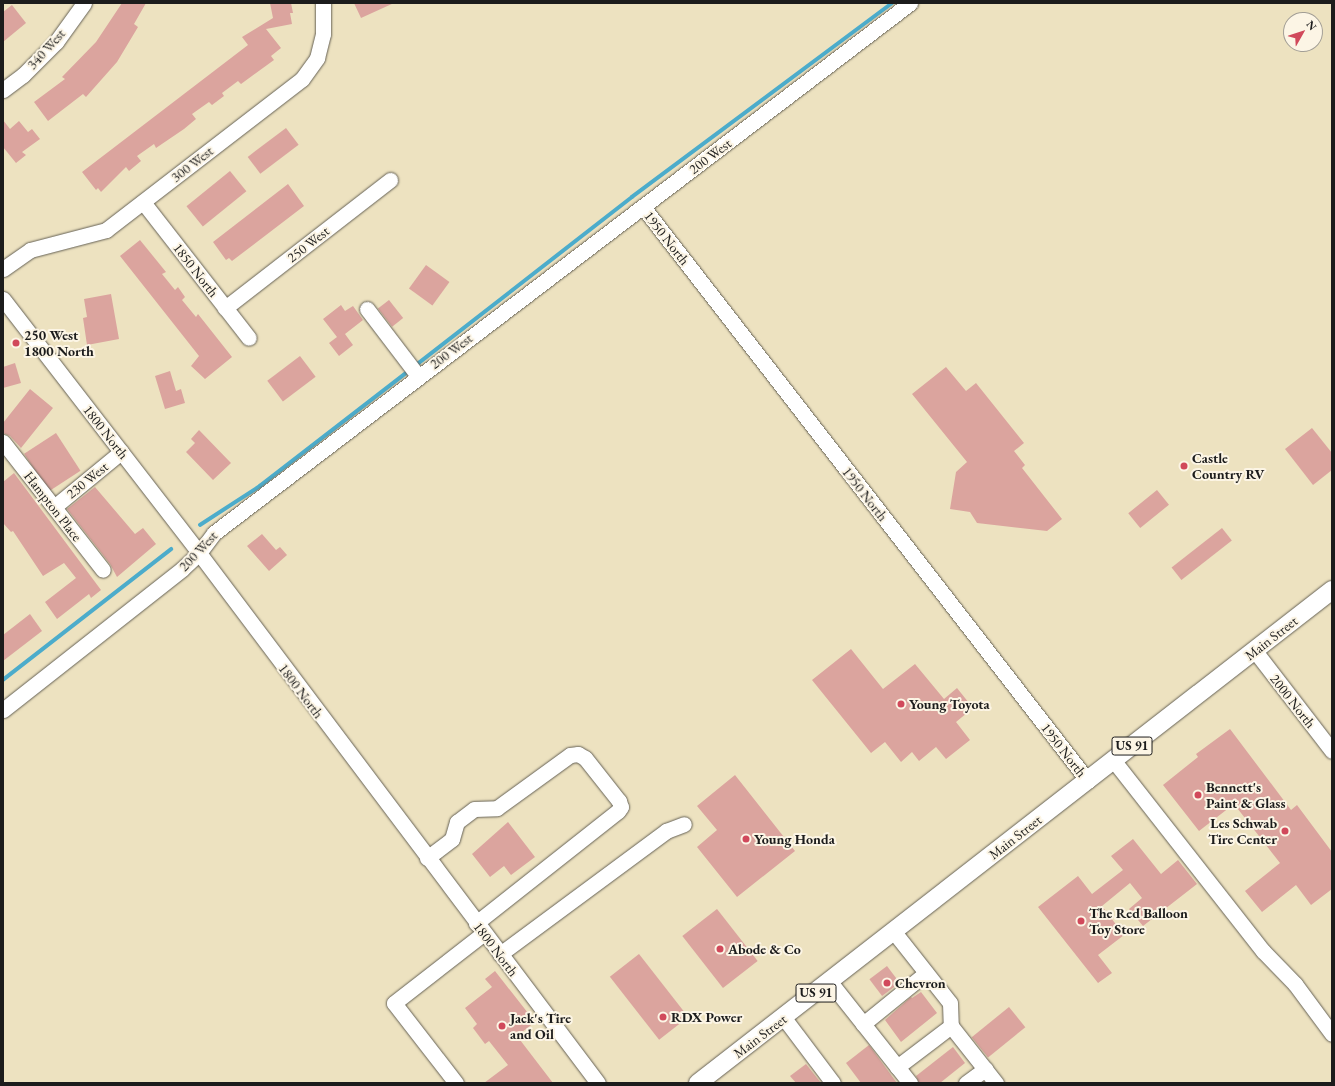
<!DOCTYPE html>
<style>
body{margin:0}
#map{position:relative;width:1335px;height:1086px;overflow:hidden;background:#ede2c0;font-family:"EB Garamond",serif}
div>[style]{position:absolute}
.stream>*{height:3.5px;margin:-1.75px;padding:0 1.75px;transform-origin:1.75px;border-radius:1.75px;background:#4caccb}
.building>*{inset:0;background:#dba49e;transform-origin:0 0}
.roads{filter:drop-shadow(0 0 1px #656155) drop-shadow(0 0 1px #656155)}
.minor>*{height:15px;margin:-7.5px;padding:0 7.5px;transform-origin:7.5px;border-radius:7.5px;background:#fff}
.major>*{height:18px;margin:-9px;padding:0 9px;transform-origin:9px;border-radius:9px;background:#fff}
.dots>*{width:11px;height:11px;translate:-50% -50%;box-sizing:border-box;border:2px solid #fcf5e5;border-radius:50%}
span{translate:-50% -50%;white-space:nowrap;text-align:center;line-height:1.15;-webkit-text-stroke:4px #fcf5e5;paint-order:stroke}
.shield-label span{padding:1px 3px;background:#fcf5e5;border:1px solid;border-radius:3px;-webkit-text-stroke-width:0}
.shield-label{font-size:13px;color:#1c1c1c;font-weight:700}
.street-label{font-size:14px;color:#1c1c1c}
.poi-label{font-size:14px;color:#1c1c1c;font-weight:700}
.left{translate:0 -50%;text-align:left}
.right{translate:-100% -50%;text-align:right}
.frame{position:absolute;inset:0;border:4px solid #1c1c1c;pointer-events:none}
.north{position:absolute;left:1283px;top:12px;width:40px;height:40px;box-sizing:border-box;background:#fcf5e5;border:1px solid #a29e95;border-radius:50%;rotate:51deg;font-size:11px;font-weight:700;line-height:16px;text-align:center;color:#1c1c1c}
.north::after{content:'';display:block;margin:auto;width:14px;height:18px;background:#d1495b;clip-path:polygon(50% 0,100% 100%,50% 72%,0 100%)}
</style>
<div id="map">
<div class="stream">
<div style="left:415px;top:366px;width:275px;rotate:-37.9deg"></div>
<div style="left:632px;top:197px;width:324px;rotate:-36.7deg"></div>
<div style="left:200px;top:525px;width:72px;rotate:-33deg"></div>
<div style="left:260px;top:486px;width:190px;rotate:-37.7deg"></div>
<div style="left:3px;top:680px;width:213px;rotate:-37.9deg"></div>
</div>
<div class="building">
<div style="clip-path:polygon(122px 3px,146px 3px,134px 24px,138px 27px,117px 62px,86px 97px,83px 94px,48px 121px,34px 102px,65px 79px,62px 77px,96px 42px)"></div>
<div style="clip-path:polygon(270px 3px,291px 3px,293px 13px,290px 13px,292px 24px,266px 29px,281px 48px,271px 56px,274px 60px,241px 84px,238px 81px,222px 93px,224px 96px,212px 105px,209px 102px,192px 114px,196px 119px,184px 129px,156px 148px,154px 144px,137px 156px,141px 161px,129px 171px,126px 167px,101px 192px,98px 188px,96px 190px,82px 172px,248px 45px,242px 37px,273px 18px)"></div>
<div style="clip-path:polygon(354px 3px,394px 3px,361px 18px)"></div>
<div style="clip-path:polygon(12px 5px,26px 23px,3px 42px,3px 12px)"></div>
<div style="clip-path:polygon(3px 120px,10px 129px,19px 121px,28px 132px,32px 129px,40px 139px,22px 152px,26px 155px,16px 163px,3px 147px)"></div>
<div style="left:286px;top:128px;width:21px;height:48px;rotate:53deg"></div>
<div style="left:230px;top:171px;width:26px;height:56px;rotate:51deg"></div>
<div style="clip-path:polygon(288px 184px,304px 206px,232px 261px,229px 258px,226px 260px,213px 242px)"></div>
<div style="clip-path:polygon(140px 240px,166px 272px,162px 274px,175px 290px,178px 287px,185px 297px,182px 300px,196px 317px,198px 314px,232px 357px,205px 379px,191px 366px,199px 356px,120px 256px)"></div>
<div style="left:426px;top:265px;width:29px;height:29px;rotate:36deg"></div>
<div style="clip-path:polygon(111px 294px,119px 339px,87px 345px,83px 318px,87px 317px,84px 299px)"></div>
<div style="left:389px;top:300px;width:23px;height:14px;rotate:52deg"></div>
<div style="clip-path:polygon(341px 305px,345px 311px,353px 306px,363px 320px,345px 334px,353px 345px,339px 356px,329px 343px,337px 337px,323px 319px)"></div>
<div style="left:300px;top:356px;width:26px;height:41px;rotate:53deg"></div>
<div style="clip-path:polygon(15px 363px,21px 383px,3px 388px,3px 367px)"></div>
<div style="clip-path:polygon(946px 367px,966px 391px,976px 383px,1024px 443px,1014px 451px,1025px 465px,1022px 468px,1062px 519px,1047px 531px,977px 523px,970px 512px,950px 509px,956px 472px,967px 462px,912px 394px)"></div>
<div style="clip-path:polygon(170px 371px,176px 391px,181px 389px,185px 403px,165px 409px,155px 376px)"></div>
<div style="clip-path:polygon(30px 389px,53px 408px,21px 448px,10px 436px,3px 433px,3px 423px)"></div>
<div style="clip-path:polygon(1312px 428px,1332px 453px,1332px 470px,1313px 485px,1285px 449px)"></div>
<div style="clip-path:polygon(199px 430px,231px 463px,213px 480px,186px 452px,195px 443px,191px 439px)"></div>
<div style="left:56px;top:433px;width:45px;height:38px;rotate:57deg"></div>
<div style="clip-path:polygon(14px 473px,101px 590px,91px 598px,89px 594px,57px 619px,45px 602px,76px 578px,64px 563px,43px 576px,13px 531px,11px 532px,3px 523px,3px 482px)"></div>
<div style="clip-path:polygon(95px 487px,135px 534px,143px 528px,156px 544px,117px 577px,110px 564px,67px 509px)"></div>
<div style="left:1157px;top:490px;width:19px;height:37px;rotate:51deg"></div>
<div style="left:1222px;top:528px;width:16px;height:64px;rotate:52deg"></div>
<div style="clip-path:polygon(262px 534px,276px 550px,280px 547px,287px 555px,269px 571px,247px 546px)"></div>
<div style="clip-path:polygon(30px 614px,42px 631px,3px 661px,3px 635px)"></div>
<div style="clip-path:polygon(851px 649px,883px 689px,915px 664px,944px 699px,957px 688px,973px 708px,956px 722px,970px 740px,946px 759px,936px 747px,919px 761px,912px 752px,901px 762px,885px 742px,871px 753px,812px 680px)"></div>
<div style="clip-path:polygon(1230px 729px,1291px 810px,1297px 805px,1332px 852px,1332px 889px,1311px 905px,1296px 885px,1262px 912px,1245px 891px,1280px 863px,1234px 804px,1199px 831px,1163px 785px,1198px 757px,1196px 754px)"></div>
<div style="clip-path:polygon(735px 775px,795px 851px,737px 897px,697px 847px,717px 830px,697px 806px)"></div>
<div style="clip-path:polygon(508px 822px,535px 857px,511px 875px,504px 866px,490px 877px,472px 854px)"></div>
<div style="clip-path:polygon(1133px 839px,1161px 874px,1178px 860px,1197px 884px,1143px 926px,1129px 909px,1142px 898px,1130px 883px,1102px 906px,1124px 935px,1098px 955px,1112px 973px,1098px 983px,1038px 907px,1078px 876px,1092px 894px,1123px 870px,1111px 856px)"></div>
<div style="left:717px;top:909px;width:66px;height:44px;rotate:52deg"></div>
<div style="left:639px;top:954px;width:80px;height:37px;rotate:52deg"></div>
<div style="left:887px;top:966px;width:21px;height:22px;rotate:53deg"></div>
<div style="clip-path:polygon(495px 971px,535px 1022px,517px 1036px,553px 1083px,484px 1083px,508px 1065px,489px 1041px,485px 1044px,473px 1028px,477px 1024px,465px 1008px,492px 987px,485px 979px)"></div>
<div style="clip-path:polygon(921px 992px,937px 1013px,901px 1042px,885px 1020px,911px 997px,912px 998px)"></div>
<div style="left:1009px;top:1007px;width:26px;height:48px;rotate:51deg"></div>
<div style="clip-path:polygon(869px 1045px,897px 1083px,861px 1083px,846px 1063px)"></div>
<div style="clip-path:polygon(953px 1047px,965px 1063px,940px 1083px,919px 1083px,916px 1076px)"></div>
<div style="clip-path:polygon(806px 1064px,821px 1083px,796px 1083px,790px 1076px)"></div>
</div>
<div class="roads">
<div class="minor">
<div style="left:3px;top:90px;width:25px;rotate:-37deg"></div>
<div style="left:23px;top:75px;width:47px;rotate:-45deg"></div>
<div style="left:56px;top:42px;width:48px;rotate:-54.3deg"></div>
<div style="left:143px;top:202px;width:172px;rotate:52.1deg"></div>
<div style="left:643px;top:207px;width:726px;rotate:52.21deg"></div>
<div style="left:3px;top:269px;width:33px;rotate:-35deg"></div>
<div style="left:30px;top:250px;width:79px;rotate:-14.7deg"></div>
<div style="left:106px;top:230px;width:247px;rotate:-37.6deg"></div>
<div style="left:302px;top:79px;width:26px;rotate:-54deg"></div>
<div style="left:317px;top:58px;width:25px;rotate:-76deg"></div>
<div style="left:323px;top:34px;width:31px;rotate:-90deg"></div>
<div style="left:3px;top:299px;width:321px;rotate:52.3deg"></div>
<div style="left:199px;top:553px;width:663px;rotate:53.03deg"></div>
<div style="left:225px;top:308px;width:209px;rotate:-37.8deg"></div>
<div style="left:367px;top:309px;width:84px;rotate:52.7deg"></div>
<div style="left:3px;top:442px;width:162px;rotate:52deg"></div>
<div style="left:54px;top:507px;width:87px;rotate:-39.4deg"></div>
<div style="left:1255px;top:651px;width:126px;rotate:52.4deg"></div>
<div style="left:3px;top:710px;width:228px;rotate:-38.2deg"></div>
<div style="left:182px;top:569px;width:23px;rotate:-43deg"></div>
<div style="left:199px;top:553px;width:25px;rotate:-53deg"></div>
<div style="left:214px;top:533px;width:875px;rotate:-37.29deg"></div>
<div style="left:1114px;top:761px;width:241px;rotate:51.9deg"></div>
<div style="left:1263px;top:951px;width:46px;rotate:45.9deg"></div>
<div style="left:1295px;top:984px;width:62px;rotate:53.5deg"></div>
<div style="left:427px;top:858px;width:31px;rotate:-37deg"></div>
<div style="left:452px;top:839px;width:18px;rotate:-74deg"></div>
<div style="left:457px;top:822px;width:21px;rotate:-37deg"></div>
<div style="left:474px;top:809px;width:23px;rotate:-2deg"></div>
<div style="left:497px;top:808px;width:90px;rotate:-36deg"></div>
<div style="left:570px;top:755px;width:8px;rotate:-7deg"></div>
<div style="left:578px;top:754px;width:8px;rotate:30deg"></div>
<div style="left:585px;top:758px;width:55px;rotate:51.7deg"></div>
<div style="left:619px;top:801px;width:6px;rotate:72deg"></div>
<div style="left:621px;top:807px;width:5px;rotate:127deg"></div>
<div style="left:618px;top:811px;width:181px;rotate:141.7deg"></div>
<div style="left:894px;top:932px;width:90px;rotate:51.7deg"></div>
<div style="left:950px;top:1003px;width:23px;rotate:88deg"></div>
<div style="left:951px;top:1026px;width:73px;rotate:51.7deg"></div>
<div style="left:500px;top:954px;width:207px;rotate:-36.5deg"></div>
<div style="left:666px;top:831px;width:19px;rotate:-21deg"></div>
<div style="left:830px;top:982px;width:129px;rotate:51.6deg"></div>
<div style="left:784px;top:1018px;width:81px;rotate:53deg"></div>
<div style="left:863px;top:1024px;width:81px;rotate:-39deg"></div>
<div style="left:897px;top:1067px;width:68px;rotate:-37.2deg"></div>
<div style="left:456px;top:1083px;width:101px;rotate:-127.8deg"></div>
<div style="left:394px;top:1003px;width:114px;rotate:-37.9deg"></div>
<div style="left:966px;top:1083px;width:24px;rotate:-36deg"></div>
</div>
<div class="major">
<div style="left:698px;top:1083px;width:803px;rotate:-37.87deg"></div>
</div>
</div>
<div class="dots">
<div style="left:16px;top:343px;background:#d1495b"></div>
<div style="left:1184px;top:466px;background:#d1495b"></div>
<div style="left:901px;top:704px;background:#d1495b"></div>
<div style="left:1198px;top:795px;background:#d1495b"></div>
<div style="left:1285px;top:831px;background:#d1495b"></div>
<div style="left:746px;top:839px;background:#d1495b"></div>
<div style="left:1081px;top:921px;background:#d1495b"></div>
<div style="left:720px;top:949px;background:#d1495b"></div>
<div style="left:887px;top:983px;background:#d1495b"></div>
<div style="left:663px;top:1017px;background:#d1495b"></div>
<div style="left:502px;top:1026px;background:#d1495b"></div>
</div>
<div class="shield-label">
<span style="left:1132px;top:746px">US 91</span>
<span style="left:816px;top:993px">US 91</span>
</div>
<div class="street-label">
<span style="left:46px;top:49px;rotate:-48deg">340 West</span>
<span style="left:710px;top:156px;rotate:-37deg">200 West</span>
<span style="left:192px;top:164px;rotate:-38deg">300 West</span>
<span style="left:667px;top:238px;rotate:52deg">1950 North</span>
<span style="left:308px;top:244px;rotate:-38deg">250 West</span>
<span style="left:196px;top:270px;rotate:52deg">1850 North</span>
<span style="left:451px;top:351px;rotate:-37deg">200 West</span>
<span style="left:106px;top:432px;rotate:52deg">1800 North</span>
<span style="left:87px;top:480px;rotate:-39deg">230 West</span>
<span style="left:865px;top:494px;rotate:52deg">1950 North</span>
<span style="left:53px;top:506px;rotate:52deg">Hampton Place</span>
<span style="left:198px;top:551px;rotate:-47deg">200 West</span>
<span style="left:1271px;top:638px;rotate:-38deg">Main Street</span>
<span style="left:301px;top:691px;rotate:53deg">1800 North</span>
<span style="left:1293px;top:701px;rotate:52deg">2000 North</span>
<span style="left:1064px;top:750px;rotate:52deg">1950 North</span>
<span style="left:1015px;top:837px;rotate:-38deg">Main Street</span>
<span style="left:496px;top:949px;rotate:53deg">1800 North</span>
<span style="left:760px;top:1036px;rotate:-37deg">Main Street</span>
</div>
<div class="poi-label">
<span class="left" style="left:24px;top:343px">250 West<br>1800 North</span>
<span class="left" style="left:1192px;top:466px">Castle<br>Country RV</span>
<span class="left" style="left:909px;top:704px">Young Toyota</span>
<span class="left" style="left:1206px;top:795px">Bennett's<br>Paint &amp; Glass</span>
<span class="right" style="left:1277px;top:831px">Les Schwab<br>Tire Center</span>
<span class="left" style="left:754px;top:839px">Young Honda</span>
<span class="left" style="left:1089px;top:921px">The Red Balloon<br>Toy Store</span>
<span class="left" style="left:728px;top:949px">Abode &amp; Co</span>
<span class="left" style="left:895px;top:983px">Chevron</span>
<span class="left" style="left:671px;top:1017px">RDX Power</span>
<span class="left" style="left:510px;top:1026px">Jack's Tire<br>and Oil</span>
</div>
<div class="frame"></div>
<div class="north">N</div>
</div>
